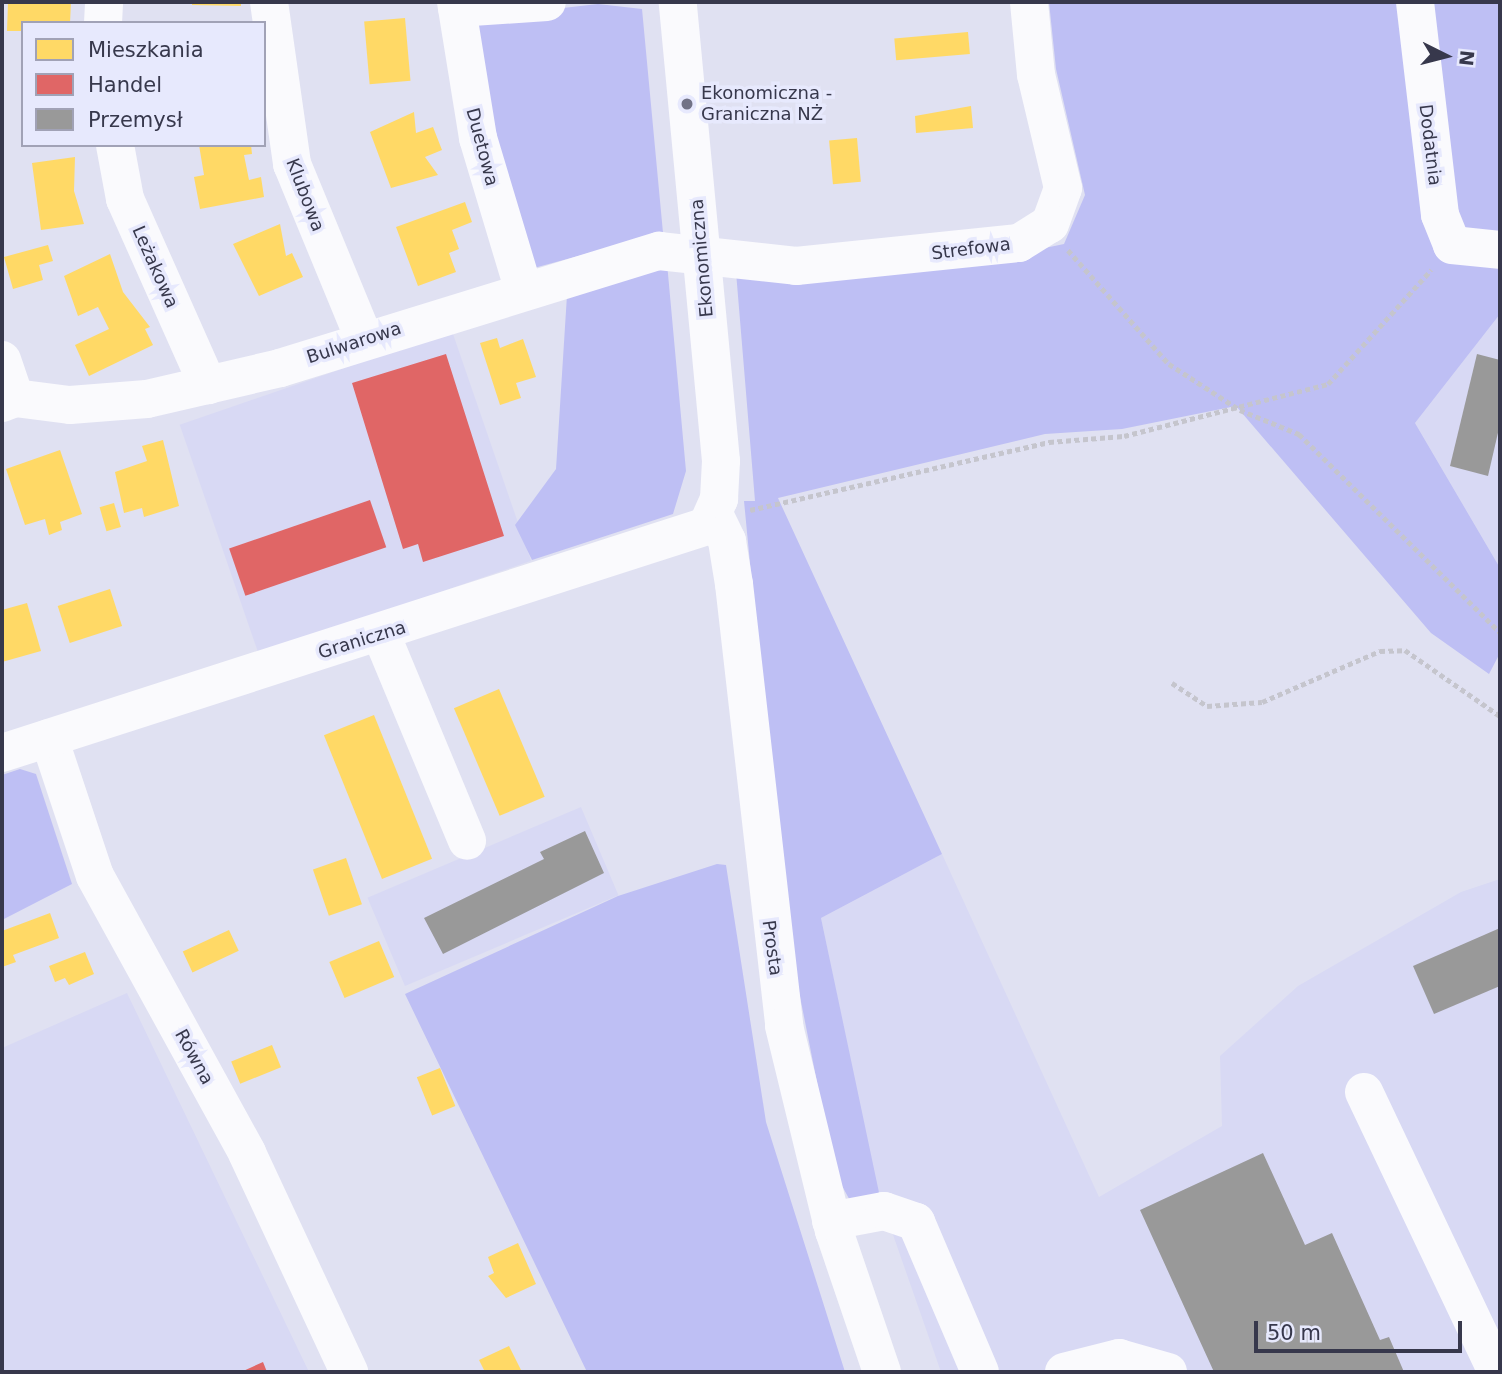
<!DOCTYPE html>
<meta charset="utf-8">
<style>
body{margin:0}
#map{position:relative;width:1502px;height:1374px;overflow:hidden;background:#e0e1f2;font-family:"DejaVu Sans",sans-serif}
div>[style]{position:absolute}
.built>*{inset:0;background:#d8d9f4;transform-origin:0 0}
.green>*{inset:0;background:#bebff4}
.homes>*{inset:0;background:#ffd966;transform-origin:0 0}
.shops>*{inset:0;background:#e06666;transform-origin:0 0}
.industry>*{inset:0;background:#999}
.path>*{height:4.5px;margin-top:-2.25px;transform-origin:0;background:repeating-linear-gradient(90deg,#c5c5cd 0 5px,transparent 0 8.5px)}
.minor>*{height:38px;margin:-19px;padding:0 19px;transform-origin:19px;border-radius:19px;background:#fafafd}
.dots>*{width:19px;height:19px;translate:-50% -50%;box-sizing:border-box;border:4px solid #e7e9fd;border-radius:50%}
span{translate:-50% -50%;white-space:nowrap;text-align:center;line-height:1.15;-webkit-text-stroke:7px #e7e9fd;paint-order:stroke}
.poi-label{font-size:18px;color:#37384c}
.left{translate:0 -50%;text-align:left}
.street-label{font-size:18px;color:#37384c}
.frame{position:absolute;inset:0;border:4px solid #37384c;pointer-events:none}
.legend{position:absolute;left:21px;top:21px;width:245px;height:126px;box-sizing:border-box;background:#e7e9fd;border:2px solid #a1a2b6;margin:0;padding:9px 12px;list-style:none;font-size:21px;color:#37384c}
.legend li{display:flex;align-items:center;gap:14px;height:35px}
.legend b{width:35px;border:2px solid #a1a2b6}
.north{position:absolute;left:1411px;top:21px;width:70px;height:70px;-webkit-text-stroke:5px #e7e9fd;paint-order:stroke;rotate:96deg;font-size:19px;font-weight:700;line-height:28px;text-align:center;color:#37384c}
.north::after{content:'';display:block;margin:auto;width:24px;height:32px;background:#37384c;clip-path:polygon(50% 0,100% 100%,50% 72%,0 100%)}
.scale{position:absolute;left:1254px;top:1321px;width:208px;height:32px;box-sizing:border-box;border:4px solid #37384c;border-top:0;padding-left:9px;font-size:21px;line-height:24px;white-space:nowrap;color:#37384c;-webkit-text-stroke:5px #e7e9fd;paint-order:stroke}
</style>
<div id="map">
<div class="built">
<div style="clip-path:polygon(1500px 314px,1500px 568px,1415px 423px)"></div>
<div style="left:452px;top:331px;width:243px;height:288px;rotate:71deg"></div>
<div style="left:581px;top:807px;width:96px;height:232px;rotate:67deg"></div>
<div style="clip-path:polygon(942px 854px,1099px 1197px,1222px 1126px,1220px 1056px,1298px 986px,1461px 892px,1500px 879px,1500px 1372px,941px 1372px,877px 1189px,821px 918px)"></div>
<div style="clip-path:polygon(127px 993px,309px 1372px,2px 1372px,2px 1048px)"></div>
</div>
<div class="green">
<div style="clip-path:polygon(1049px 2px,1500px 2px,1500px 314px,1415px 423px,1500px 568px,1500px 653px,1489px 674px,1431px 633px,1236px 406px,1122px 429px,1045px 434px,778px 498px,942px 854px,821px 918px,881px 1202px,853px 1206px,835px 1173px,784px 916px,744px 501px,755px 501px,736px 272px,969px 264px,1064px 244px,1085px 195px,1056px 69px)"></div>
<div style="clip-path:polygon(598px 4px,642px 9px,663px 233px,534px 268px,527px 261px,466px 19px)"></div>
<div style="clip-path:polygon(667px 263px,686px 471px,673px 514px,532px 560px,515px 525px,556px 469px,567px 295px)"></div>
<div style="clip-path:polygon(20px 769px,36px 774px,72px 884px,2px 920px,2px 775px)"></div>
<div style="clip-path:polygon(717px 864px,726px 865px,766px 1122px,845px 1372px,587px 1372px,405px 994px,618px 896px)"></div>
</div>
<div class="homes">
<div style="clip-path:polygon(71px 2px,70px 23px,23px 23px,23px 31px,7px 31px,8px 3px)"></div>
<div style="clip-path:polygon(192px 2px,241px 2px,241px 6px,192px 5px)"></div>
<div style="left:405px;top:18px;width:63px;height:41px;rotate:85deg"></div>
<div style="left:968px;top:32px;width:22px;height:74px;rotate:85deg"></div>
<div style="clip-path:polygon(971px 106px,973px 128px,916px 133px,915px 116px)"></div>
<div style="clip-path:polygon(414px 112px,416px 133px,433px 127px,442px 150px,425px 157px,438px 175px,391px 188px,370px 132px)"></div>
<div style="left:857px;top:138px;width:44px;height:28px;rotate:85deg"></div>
<div style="clip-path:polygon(199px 145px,251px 145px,252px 154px,244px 155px,249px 180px,261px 177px,264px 197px,200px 209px,194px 177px,204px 175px)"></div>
<div style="clip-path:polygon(75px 157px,74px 191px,84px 224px,41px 230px,32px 163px)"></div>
<div style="clip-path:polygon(465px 202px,472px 222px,452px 230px,459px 249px,449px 253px,456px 272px,418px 286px,396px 227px)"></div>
<div style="clip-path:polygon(280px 224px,286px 256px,292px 253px,303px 277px,259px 296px,233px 244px)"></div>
<div style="clip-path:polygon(48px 245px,53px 261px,39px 265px,43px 280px,13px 289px,4px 257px)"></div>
<div style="clip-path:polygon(110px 254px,123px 292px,150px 327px,145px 329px,153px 345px,89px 376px,75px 345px,109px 329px,98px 307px,78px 316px,64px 276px)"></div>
<div style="clip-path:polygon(497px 338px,500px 348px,523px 339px,536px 377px,516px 383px,521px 398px,500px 405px,480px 343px)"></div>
<div style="clip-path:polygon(163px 440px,179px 506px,144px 517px,142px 508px,124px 513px,115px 472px,147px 461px,142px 446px)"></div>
<div style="clip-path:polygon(60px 450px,82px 514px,60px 522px,62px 530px,49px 535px,45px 519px,25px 525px,6px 469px)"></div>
<div style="left:114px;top:503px;width:25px;height:15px;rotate:74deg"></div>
<div style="left:110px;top:589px;width:39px;height:55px;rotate:72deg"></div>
<div style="clip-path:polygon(27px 603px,41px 651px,2px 662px,2px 610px)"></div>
<div style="left:499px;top:689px;width:117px;height:49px;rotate:67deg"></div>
<div style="left:374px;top:715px;width:155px;height:54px;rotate:68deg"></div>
<div style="left:346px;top:858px;width:49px;height:35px;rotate:71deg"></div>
<div style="clip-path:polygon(50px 913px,59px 938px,13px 955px,16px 962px,2px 967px,2px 931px)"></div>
<div style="left:229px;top:930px;width:23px;height:51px;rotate:65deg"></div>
<div style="left:379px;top:941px;width:39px;height:54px;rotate:67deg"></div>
<div style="clip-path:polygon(85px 952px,94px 974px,69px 985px,65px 978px,55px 982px,49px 966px)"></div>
<div style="left:272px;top:1045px;width:24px;height:44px;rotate:68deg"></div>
<div style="left:440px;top:1068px;width:41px;height:25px;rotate:68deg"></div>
<div style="clip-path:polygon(518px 1243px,536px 1284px,506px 1298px,488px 1276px,494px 1273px,488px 1257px)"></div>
<div style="clip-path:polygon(509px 1346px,522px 1372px,485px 1372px,479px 1360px)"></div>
</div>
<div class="shops">
<div style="clip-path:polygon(446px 354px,504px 536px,423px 562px,418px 544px,403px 549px,352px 383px)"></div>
<div style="left:370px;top:500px;width:50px;height:149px;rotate:71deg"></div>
<div style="clip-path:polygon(263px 1362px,267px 1372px,241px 1372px)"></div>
</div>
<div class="industry">
<div style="clip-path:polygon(1477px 354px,1500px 360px,1500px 424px,1488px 476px,1450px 466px)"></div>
<div style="clip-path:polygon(585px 831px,604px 873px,443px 954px,424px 918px,544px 859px,540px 852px)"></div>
<div style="clip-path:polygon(1500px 928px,1500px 986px,1434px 1014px,1413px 966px)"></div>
<div style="clip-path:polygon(1263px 1153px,1305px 1245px,1332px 1233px,1380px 1340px,1389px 1337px,1404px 1372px,1214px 1372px,1140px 1210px)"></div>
</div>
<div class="path">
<div style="left:1068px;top:250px;width:152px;rotate:48.5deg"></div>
<div style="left:1169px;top:364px;width:85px;rotate:32.9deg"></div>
<div style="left:1240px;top:410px;width:64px;rotate:22.1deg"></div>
<div style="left:1299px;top:434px;width:282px;rotate:44.6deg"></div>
<div style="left:750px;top:510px;width:307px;rotate:-12.8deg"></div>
<div style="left:1049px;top:442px;width:75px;rotate:-4.6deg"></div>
<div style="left:1124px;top:436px;width:211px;rotate:-14.3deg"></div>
<div style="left:1328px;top:384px;width:154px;rotate:-47.9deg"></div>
<div style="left:1172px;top:683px;width:42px;rotate:33.3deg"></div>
<div style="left:1207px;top:706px;width:55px;rotate:-4.2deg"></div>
<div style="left:1262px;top:702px;width:129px;rotate:-23.4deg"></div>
<div style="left:1380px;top:651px;width:25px;rotate:-2deg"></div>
<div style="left:1405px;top:650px;width:116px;rotate:34.8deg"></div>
</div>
<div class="minor">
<div style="left:269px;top:2px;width:164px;rotate:81.9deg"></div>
<div style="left:292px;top:164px;width:189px;rotate:67.6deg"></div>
<div style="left:456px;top:2px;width:138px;rotate:80.8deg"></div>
<div style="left:478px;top:138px;width:157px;rotate:73.3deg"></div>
<div style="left:1415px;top:2px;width:214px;rotate:83.3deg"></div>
<div style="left:1440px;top:215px;width:32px;rotate:68deg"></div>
<div style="left:1452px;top:245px;width:48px;rotate:5.9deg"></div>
<div style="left:457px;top:8px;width:90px;rotate:-3.8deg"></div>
<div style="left:103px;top:23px;width:21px;rotate:-87deg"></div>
<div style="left:115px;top:145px;width:55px;rotate:79.5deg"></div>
<div style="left:125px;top:199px;width:204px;rotate:66deg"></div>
<div style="left:2px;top:360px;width:40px;rotate:71.1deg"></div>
<div style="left:2px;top:403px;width:14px;rotate:-21deg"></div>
<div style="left:15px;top:398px;width:55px;rotate:7.3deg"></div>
<div style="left:70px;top:405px;width:77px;rotate:-4.5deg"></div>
<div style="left:147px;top:399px;width:137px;rotate:-13.1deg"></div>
<div style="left:280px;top:368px;width:397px;rotate:-17.2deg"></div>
<div style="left:659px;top:251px;width:138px;rotate:6.2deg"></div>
<div style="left:796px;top:266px;width:224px;rotate:-5.9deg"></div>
<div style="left:1019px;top:243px;width:36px;rotate:-32deg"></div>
<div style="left:1050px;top:224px;width:38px;rotate:-70deg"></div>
<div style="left:1063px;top:188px;width:116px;rotate:-103.4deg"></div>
<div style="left:1036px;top:75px;width:73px;rotate:-95.5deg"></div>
<div style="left:714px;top:514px;width:30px;rotate:64deg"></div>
<div style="left:727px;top:541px;width:44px;rotate:80.8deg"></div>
<div style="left:734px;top:584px;width:445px;rotate:83.5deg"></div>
<div style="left:784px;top:1026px;width:211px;rotate:76.3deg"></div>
<div style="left:834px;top:1231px;width:149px;rotate:71.2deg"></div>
<div style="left:381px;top:634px;width:224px;rotate:67.4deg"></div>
<div style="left:49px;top:738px;width:145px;rotate:71.6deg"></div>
<div style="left:95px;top:876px;width:316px;rotate:61.2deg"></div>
<div style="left:247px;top:1153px;width:242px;rotate:65deg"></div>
<div style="left:2px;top:753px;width:741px;rotate:-17.85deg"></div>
<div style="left:707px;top:526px;width:30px;rotate:-66deg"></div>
<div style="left:719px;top:499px;width:38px;rotate:-87deg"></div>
<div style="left:721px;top:461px;width:461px;rotate:-95.4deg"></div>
<div style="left:1364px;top:1092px;width:310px;rotate:64.6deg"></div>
<div style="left:831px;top:1221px;width:54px;rotate:-10.7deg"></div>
<div style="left:884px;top:1211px;width:34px;rotate:19deg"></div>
<div style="left:916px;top:1222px;width:163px;rotate:66.9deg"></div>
<div style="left:1064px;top:1372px;width:57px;rotate:-14.3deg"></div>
<div style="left:1119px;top:1358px;width:51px;rotate:15.9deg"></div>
</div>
<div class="dots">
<div style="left:687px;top:104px;background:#727386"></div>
</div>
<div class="poi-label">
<span class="left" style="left:701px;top:104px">Ekonomiczna -<br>Graniczna NŻ</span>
</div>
<div class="street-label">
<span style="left:1430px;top:145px;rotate:83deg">Dodatnia</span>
<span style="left:482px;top:147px;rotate:75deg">Duetowa</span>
<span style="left:305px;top:195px;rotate:69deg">Klubowa</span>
<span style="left:971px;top:249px;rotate:-7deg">Strefowa</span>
<span style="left:702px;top:258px;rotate:-95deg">Ekonomiczna</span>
<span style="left:155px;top:267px;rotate:66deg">Leżakowa</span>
<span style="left:354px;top:343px;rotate:-18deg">Bulwarowa</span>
<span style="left:362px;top:640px;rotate:-17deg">Graniczna</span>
<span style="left:772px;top:948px;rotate:82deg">Prosta</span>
<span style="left:194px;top:1057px;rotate:61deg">Równa</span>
</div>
<div class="frame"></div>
<ul class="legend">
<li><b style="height:19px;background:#ffd966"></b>Mieszkania</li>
<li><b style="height:19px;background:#e06666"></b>Handel</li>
<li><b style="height:19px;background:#999"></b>Przemysł</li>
</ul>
<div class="north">N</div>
<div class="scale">50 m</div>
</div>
